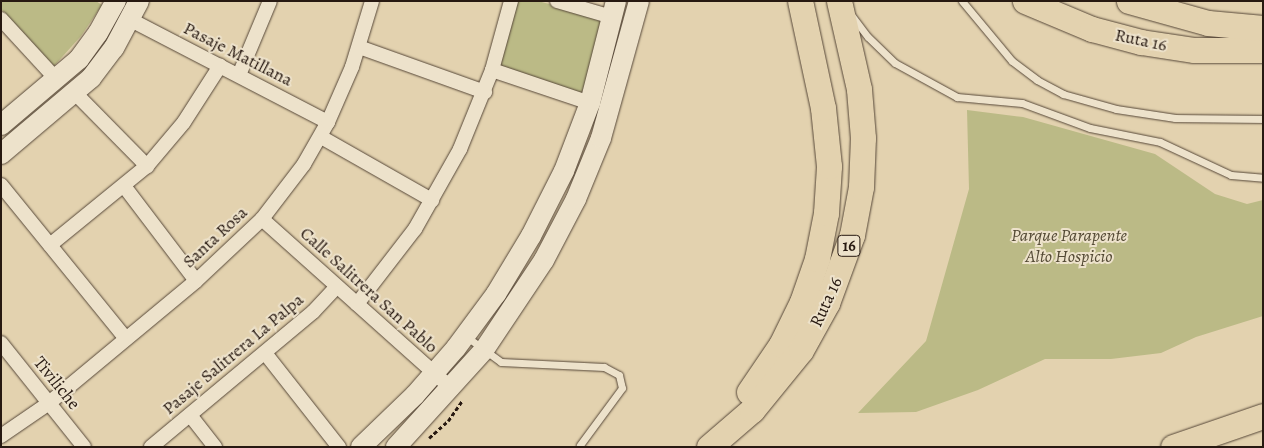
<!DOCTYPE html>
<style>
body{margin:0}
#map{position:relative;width:1264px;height:448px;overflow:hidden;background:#e3d2af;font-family:Alegreya,serif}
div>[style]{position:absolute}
.green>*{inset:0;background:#bbba86}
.path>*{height:2.5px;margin-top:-1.25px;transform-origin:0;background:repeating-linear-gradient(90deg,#271911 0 4px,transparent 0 6.5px)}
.roads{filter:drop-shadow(0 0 1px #564738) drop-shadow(0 0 1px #564738)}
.lane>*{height:7px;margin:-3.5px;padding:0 3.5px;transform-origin:3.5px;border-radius:3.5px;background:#ede2cb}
.street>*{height:14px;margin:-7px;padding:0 7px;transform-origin:7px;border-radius:7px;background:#ede2cb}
.secondary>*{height:20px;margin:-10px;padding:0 10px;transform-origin:10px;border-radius:10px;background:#ede2cb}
.highway>*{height:25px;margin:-12.5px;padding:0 12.5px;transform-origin:12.5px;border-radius:12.5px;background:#e3d2af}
span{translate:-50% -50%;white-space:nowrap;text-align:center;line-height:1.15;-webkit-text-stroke:4px #ede2cb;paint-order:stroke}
.shield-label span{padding:1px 4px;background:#ede2cb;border:1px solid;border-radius:4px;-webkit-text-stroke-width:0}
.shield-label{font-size:16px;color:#271911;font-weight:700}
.street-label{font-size:18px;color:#271911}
.park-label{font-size:18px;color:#534934;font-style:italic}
.frame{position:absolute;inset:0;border:2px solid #271911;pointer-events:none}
</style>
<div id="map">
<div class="green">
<div style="clip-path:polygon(1px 1px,96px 1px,102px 5px,81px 36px,54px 66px,1px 9px)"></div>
<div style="clip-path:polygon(517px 1px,538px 1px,601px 18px,604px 23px,585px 93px,579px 96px,503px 70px,500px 63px)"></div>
<div style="clip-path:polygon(967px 110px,1023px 117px,1155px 154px,1215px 194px,1247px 204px,1263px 200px,1263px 316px,1196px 337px,1161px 353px,1111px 359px,1045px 359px,978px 390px,916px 412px,858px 413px,926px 341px,969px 189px)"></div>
</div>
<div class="path">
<div style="left:429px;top:438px;width:25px;rotate:-42deg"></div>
<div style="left:448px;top:421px;width:24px;rotate:-55deg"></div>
</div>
<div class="roads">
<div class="lane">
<div style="left:962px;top:1px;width:78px;rotate:50.2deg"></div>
<div style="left:1012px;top:61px;width:31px;rotate:37deg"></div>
<div style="left:1037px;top:80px;width:30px;rotate:28deg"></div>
<div style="left:1063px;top:94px;width:55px;rotate:15.8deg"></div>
<div style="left:1116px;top:109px;width:60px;rotate:8.7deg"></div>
<div style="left:1175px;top:118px;width:88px;rotate:0.7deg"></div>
<div style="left:852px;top:16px;width:26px;rotate:53deg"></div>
<div style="left:868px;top:37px;width:37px;rotate:44deg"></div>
<div style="left:895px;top:63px;width:71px;rotate:28.7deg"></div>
<div style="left:957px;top:97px;width:65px;rotate:5.3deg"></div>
<div style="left:1022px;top:103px;width:72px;rotate:20.2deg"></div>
<div style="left:1090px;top:128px;width:71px;rotate:11.3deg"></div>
<div style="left:1160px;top:142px;width:78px;rotate:24.9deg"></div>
<div style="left:1231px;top:175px;width:32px;rotate:5deg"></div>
<div style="left:467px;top:337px;width:42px;rotate:36.3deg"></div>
<div style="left:501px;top:362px;width:103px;rotate:2.8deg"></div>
<div style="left:604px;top:367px;width:17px;rotate:28deg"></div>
<div style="left:619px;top:375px;width:13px;rotate:77deg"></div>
<div style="left:622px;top:388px;width:71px;rotate:126.4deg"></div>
</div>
<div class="street">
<div style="left:557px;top:1px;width:57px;rotate:16.2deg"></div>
<div style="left:1px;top:19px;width:83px;rotate:47.4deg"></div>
<div style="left:131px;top:20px;width:222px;rotate:27.4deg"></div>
<div style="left:359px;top:47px;width:134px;rotate:19.7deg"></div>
<div style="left:492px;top:70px;width:103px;rotate:18.6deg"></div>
<div style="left:239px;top:75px;width:80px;rotate:-67.3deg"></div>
<div style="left:75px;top:93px;width:103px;rotate:45.4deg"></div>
<div style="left:321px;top:137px;width:128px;rotate:29.6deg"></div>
<div style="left:1px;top:185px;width:198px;rotate:50.9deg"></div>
<div style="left:124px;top:186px;width:119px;rotate:52.8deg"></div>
<div style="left:262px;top:219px;width:255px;rotate:41.8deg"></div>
<div style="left:50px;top:245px;width:125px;rotate:-39.2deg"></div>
<div style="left:147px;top:166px;width:57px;rotate:-49.9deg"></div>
<div style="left:184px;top:122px;width:67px;rotate:-57.3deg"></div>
<div style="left:357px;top:304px;width:95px;rotate:-52.3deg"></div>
<div style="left:415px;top:229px;width:92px;rotate:-60.6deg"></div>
<div style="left:460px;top:149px;width:85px;rotate:-67.9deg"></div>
<div style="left:492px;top:70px;width:72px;rotate:-74.6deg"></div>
<div style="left:1px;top:343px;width:133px;rotate:51.4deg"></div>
<div style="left:265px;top:353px;width:120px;rotate:51.8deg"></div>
<div style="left:190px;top:415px;width:41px;rotate:52deg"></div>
<div style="left:1px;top:436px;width:58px;rotate:-34.5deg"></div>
<div style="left:49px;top:403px;width:191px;rotate:-39.7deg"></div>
<div style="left:196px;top:281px;width:91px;rotate:-43.2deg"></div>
<div style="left:262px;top:219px;width:69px;rotate:-52.6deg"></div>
<div style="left:304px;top:164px;width:48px;rotate:-60.3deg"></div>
<div style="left:328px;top:122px;width:60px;rotate:-66.4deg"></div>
<div style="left:352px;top:67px;width:69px;rotate:-73.1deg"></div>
<div style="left:151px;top:447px;width:211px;rotate:-39.8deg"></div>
<div style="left:313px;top:312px;width:35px;rotate:-47deg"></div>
</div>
<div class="secondary">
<div style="left:1px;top:125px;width:102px;rotate:-40.2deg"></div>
<div style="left:79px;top:59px;width:32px;rotate:-54deg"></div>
<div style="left:98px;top:33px;width:37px;rotate:-61deg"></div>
<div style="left:1px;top:154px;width:118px;rotate:-40.2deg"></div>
<div style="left:91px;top:78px;width:38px;rotate:-53deg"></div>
<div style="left:114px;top:48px;width:53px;rotate:-62deg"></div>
<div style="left:361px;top:447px;width:75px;rotate:-43.9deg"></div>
<div style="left:415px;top:395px;width:62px;rotate:-48.9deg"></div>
<div style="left:456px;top:348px;width:67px;rotate:-53.5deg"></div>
<div style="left:496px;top:294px;width:68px;rotate:-58.9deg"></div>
<div style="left:531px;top:236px;width:73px;rotate:-63.1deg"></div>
<div style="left:564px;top:171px;width:73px;rotate:-69.1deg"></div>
<div style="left:590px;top:103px;width:105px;rotate:-75.7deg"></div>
<div style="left:396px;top:447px;width:131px;rotate:-47.8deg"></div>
<div style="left:484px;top:350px;width:108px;rotate:-56.3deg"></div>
<div style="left:544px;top:260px;width:69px;rotate:-62.3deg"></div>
<div style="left:576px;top:199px;width:66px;rotate:-67.7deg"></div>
<div style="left:601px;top:138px;width:142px;rotate:-74.5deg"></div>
</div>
<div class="highway">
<div style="left:1025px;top:1px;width:73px;rotate:22.7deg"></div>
<div style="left:1092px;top:29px;width:51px;rotate:14.9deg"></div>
<div style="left:1141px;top:42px;width:54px;rotate:8.6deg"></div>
<div style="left:1194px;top:50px;width:69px"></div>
<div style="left:1129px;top:1px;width:82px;rotate:15.6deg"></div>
<div style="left:1208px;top:23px;width:55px;rotate:5.2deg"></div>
<div style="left:749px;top:392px;width:57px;rotate:-55.8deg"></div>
<div style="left:781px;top:345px;width:48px;rotate:-64deg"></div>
<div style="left:802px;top:302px;width:46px;rotate:-70.8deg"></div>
<div style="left:817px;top:259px;width:47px;rotate:-78.9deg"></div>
<div style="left:826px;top:213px;width:47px;rotate:-86.3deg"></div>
<div style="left:829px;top:166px;width:58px;rotate:-95.9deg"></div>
<div style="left:823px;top:108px;width:109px;rotate:-102.1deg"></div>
<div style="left:709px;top:447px;width:57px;rotate:-40.7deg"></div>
<div style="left:752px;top:410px;width:77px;rotate:-50.8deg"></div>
<div style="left:801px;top:350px;width:54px;rotate:-61deg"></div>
<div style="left:827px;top:303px;width:72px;rotate:-69.8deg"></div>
<div style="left:852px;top:235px;width:49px;rotate:-79.4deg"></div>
<div style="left:861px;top:187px;width:49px;rotate:-87.7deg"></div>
<div style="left:863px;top:138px;width:49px;rotate:-94.7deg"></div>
<div style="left:859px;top:89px;width:90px;rotate:-102.8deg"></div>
<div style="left:1173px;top:447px;width:95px;rotate:-19deg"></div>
</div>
</div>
<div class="shield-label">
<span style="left:849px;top:246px">16</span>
</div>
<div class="street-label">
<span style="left:1141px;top:40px;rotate:12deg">Ruta 16</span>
<span style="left:238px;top:54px;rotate:27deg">Pasaje Matillana</span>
<span style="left:215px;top:237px;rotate:-43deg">Santa Rosa</span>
<span style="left:369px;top:290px;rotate:42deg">Calle Salitrera San Pablo</span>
<span style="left:826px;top:302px;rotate:-65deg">Ruta 16</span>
<span style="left:233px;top:354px;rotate:-40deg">Pasaje Salitrera La Palpa</span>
<span style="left:57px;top:383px;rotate:51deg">Tiviliche</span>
</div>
<div class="park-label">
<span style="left:1069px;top:246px">Parque Parapente<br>Alto Hospicio</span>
</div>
<div class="frame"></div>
</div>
